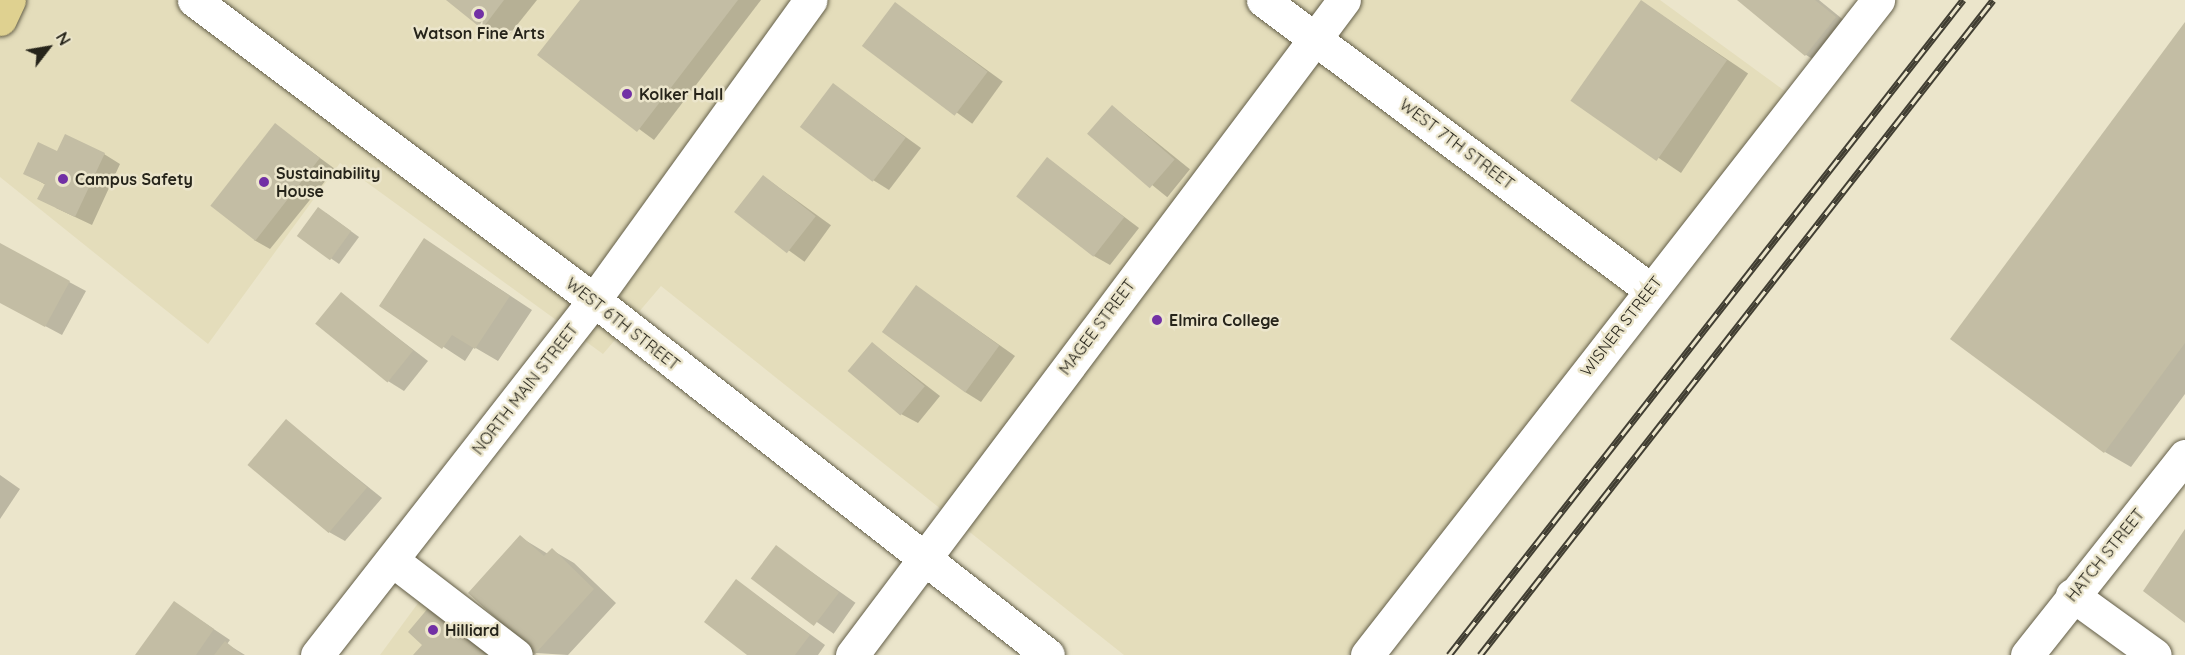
<!DOCTYPE html>
<style>
body{margin:0}
#map{position:relative;width:2185px;height:655px;overflow:hidden;background:#ebe5cb;font-family:Quicksand,sans-serif}
div>[style]{position:absolute}
.built>*{inset:0;background:#e4ddbb}
.shadow>*{inset:0;background:#0003;transform-origin:0 0}
.building>*{inset:0;background:#c3bda4;transform-origin:0 0}
.roads{filter:drop-shadow(0 0 2px #635e48) drop-shadow(0 0 2px #635e48)}
.minor>*{height:33px;margin:-16.5px;padding:0 16.5px;transform-origin:16.5px;border-radius:16.5px;background:#fff}
.major>*{height:33px;margin:-16.5px;padding:0 16.5px;transform-origin:16.5px;border-radius:16.5px;background:#dfd190}
.rail>*{height:7px;margin-top:-3.5px;transform-origin:0;background:repeating-linear-gradient(90deg,#ebe5cb 0 14px,#413e32 0 28px);box-sizing:border-box;border-block:2px solid #413e32}
.dots>*{width:16px;height:16px;translate:-50% -50%;box-sizing:border-box;border:3px solid #ebe5cb;border-radius:50%}
span{translate:-50% -50%;white-space:nowrap;text-align:center;line-height:1.15;-webkit-text-stroke:5px #ebe5cb;paint-order:stroke}
.poi-label{font-size:16px;color:#26241a;font-weight:700}
.left{translate:0 -50%;text-align:left}
.street-label{font-size:16px;color:#26241a}
.north{position:absolute;left:18px;top:18px;width:60px;height:60px;-webkit-text-stroke:4px #ebe5cb;paint-order:stroke;rotate:59deg;font-size:16px;font-weight:700;line-height:24px;text-align:center;color:#26241a}
.north::after{content:'';display:block;margin:auto;width:21px;height:27px;background:#26241a;clip-path:polygon(50% 0,100% 100%,50% 72%,0 100%)}
</style>
<div id="map">
<div class="built">
<div style="clip-path:polygon(0 0,1660px 0,1789px 94px,1348px 655px,1124px 655px,661px 286px,603px 354px,340px 163px,208px 344px,0 177px)"></div>
<div style="clip-path:polygon(424px 595px,500px 655px,380px 655px)"></div>
</div>
<div class="shadow">
<div style="clip-path:polygon(448px 0,537px 0,505px 40px)"></div>
<div style="clip-path:polygon(582px 0,761px 0,654px 140px,539px 55px)"></div>
<div style="clip-path:polygon(1739px 0,1819px 0,1857px 31px,1828px 68px,1806px 55px)"></div>
<div style="left:1642px;top:2px;width:128px;height:120px;rotate:34deg"></div>
<div style="left:896px;top:4px;width:132px;height:52px;rotate:36deg"></div>
<div style="clip-path:polygon(2185px 25px,2185px 394px,2131px 467px,2105px 452px)"></div>
<div style="clip-path:polygon(834px 85px,921px 148px,889px 190px,873px 180px)"></div>
<div style="left:1113px;top:107px;width:99px;height:36px;rotate:39deg"></div>
<div style="clip-path:polygon(275px 125px,335px 169px,270px 249px,254px 240px)"></div>
<div style="clip-path:polygon(58px 153px,104px 154px,120px 164px,92px 225px,56px 208px,46px 185px,25px 173px)"></div>
<div style="clip-path:polygon(1048px 159px,1139px 228px,1110px 265px,1094px 256px)"></div>
<div style="left:763px;top:176px;width:84px;height:45px;rotate:36deg"></div>
<div style="clip-path:polygon(326px 213px,359px 237px,339px 264px,299px 236px)"></div>
<div style="clip-path:polygon(425px 240px,532px 310px,498px 361px,474px 347px,465px 361px,381px 306px)"></div>
<div style="clip-path:polygon(0 245px,86px 291px,62px 335px,0 302px)"></div>
<div style="clip-path:polygon(917px 287px,1015px 356px,981px 402px,965px 392px)"></div>
<div style="clip-path:polygon(341px 294px,428px 361px,404px 391px,388px 381px)"></div>
<div style="clip-path:polygon(873px 344px,940px 396px,918px 423px,901px 414px)"></div>
<div style="clip-path:polygon(286px 421px,382px 498px,345px 541px,329px 532px)"></div>
<div style="clip-path:polygon(0 475px,20px 489px,0 519px)"></div>
<div style="clip-path:polygon(520px 537px,548px 554px,552px 550px,574px 563px,616px 603px,568px 655px,536px 653px,470px 593px)"></div>
<div style="left:776px;top:547px;width:97px;height:38px;rotate:35deg"></div>
<div style="clip-path:polygon(737px 581px,825px 645px,818px 655px,749px 655px)"></div>
<div style="clip-path:polygon(175px 603px,230px 640px,227px 644px,245px 655px,137px 655px)"></div>
<div style="clip-path:polygon(429px 609px,491px 655px,415px 655px,424px 645px)"></div>
</div>
<div class="building">
<div style="clip-path:polygon(446px 0,504px 0,482px 29px)"></div>
<div style="clip-path:polygon(580px 0,738px 0,637px 132px,537px 55px)"></div>
<div style="left:1641px;top:0;width:105px;height:123px;rotate:35deg"></div>
<div style="clip-path:polygon(1737px 0,1815px 0,1836px 17px,1805px 56px)"></div>
<div style="left:895px;top:2px;width:116px;height:55px;rotate:37deg"></div>
<div style="clip-path:polygon(2185px 22px,2185px 343px,2104px 453px,1950px 339px)"></div>
<div style="left:833px;top:83px;width:91px;height:55px;rotate:37deg"></div>
<div style="left:1112px;top:105px;width:83px;height:38px;rotate:41deg"></div>
<div style="left:275px;top:123px;width:57px;height:105px;rotate:38deg"></div>
<div style="clip-path:polygon(65px 134px,105px 153px,75px 217px,37px 199px,45px 184px,23px 174px,38px 142px,57px 151px)"></div>
<div style="left:1047px;top:157px;width:98px;height:50px;rotate:38deg"></div>
<div style="left:763px;top:175px;width:67px;height:47px;rotate:38deg"></div>
<div style="left:318px;top:207px;width:41px;height:36px;rotate:36deg"></div>
<div style="clip-path:polygon(424px 238px,510px 296px,475px 349px,452px 335px,442px 349px,379px 306px)"></div>
<div style="clip-path:polygon(0 243px,70px 281px,45px 327px,0 303px)"></div>
<div style="left:916px;top:285px;width:103px;height:58px;rotate:36deg"></div>
<div style="left:341px;top:292px;width:93px;height:41px;rotate:39deg"></div>
<div style="left:872px;top:342px;width:69px;height:38px;rotate:40deg"></div>
<div style="left:286px;top:419px;width:106px;height:60px;rotate:40deg"></div>
<div style="clip-path:polygon(2185px 529px,2185px 623px,2143px 591px)"></div>
<div style="clip-path:polygon(520px 535px,544px 556px,552px 548px,594px 589px,535px 654px,468px 593px)"></div>
<div style="left:776px;top:545px;width:79px;height:42px;rotate:37deg"></div>
<div style="clip-path:polygon(736px 579px,810px 635px,795px 655px,747px 655px,704px 622px)"></div>
<div style="clip-path:polygon(174px 601px,214px 629px,196px 655px,135px 655px)"></div>
<div style="clip-path:polygon(429px 607px,486px 655px,413px 655px,422px 645px,408px 632px)"></div>
<div style="clip-path:polygon(225px 641px,242px 655px,214px 655px)"></div>
</div>
<div class="roads">
<div class="minor">
<div style="left:194px;top:0;width:500px;rotate:36.9deg"></div>
<div style="left:594px;top:300px;width:576px;rotate:38.02deg"></div>
<div style="left:1263px;top:0;width:483px;rotate:36.8deg"></div>
<div style="left:392px;top:560px;width:156px;rotate:37.5deg"></div>
<div style="left:2072px;top:595px;width:102px;rotate:35.9deg"></div>
<div style="left:317px;top:655px;width:450px;rotate:-52deg"></div>
<div style="left:594px;top:300px;width:370px;rotate:-54.2deg"></div>
<div style="left:852px;top:655px;width:819px;rotate:-53.09deg"></div>
<div style="left:1367px;top:655px;width:831px;rotate:-52.04deg"></div>
<div style="left:2027px;top:655px;width:254px;rotate:-51.6deg"></div>
</div>
<div class="major">
<div style="left:0;top:19px;width:21px;rotate:-65deg"></div>
</div>
</div>
<div class="rail">
<div style="left:1449px;top:655px;width:833px;rotate:-51.88deg"></div>
<div style="left:1480px;top:655px;width:832px;rotate:-51.93deg"></div>
</div>
<div class="dots">
<div style="left:479px;top:14px;background:#7230a5"></div>
<div style="left:627px;top:94px;background:#7230a5"></div>
<div style="left:63px;top:179px;background:#7230a5"></div>
<div style="left:264px;top:182px;background:#7230a5"></div>
<div style="left:1157px;top:320px;background:#7230a5"></div>
<div style="left:433px;top:630px;background:#7230a5"></div>
</div>
<div class="poi-label">
<span style="left:479px;top:33px">Watson Fine Arts</span>
<span class="left" style="left:639px;top:94px">Kolker Hall</span>
<span class="left" style="left:276px;top:182px">Sustainability<br>House</span>
<span class="left" style="left:75px;top:179px">Campus Safety</span>
<span class="left" style="left:1169px;top:320px">Elmira College</span>
<span class="left" style="left:445px;top:630px">Hilliard</span>
</div>
<div class="street-label">
<span style="left:1457px;top:144px;rotate:37deg">WEST 7TH STREET</span>
<span style="left:623px;top:324px;rotate:38deg">WEST 6TH STREET</span>
<span style="left:1621px;top:326px;rotate:-52deg">WISNER STREET</span>
<span style="left:1097px;top:327px;rotate:-53deg">MAGEE STREET</span>
<span style="left:525px;top:389px;rotate:-52deg">NORTH MAIN STREET</span>
<span style="left:2105px;top:555px;rotate:-51deg">HATCH STREET</span>
</div>
<div class="north">N</div>
</div>
